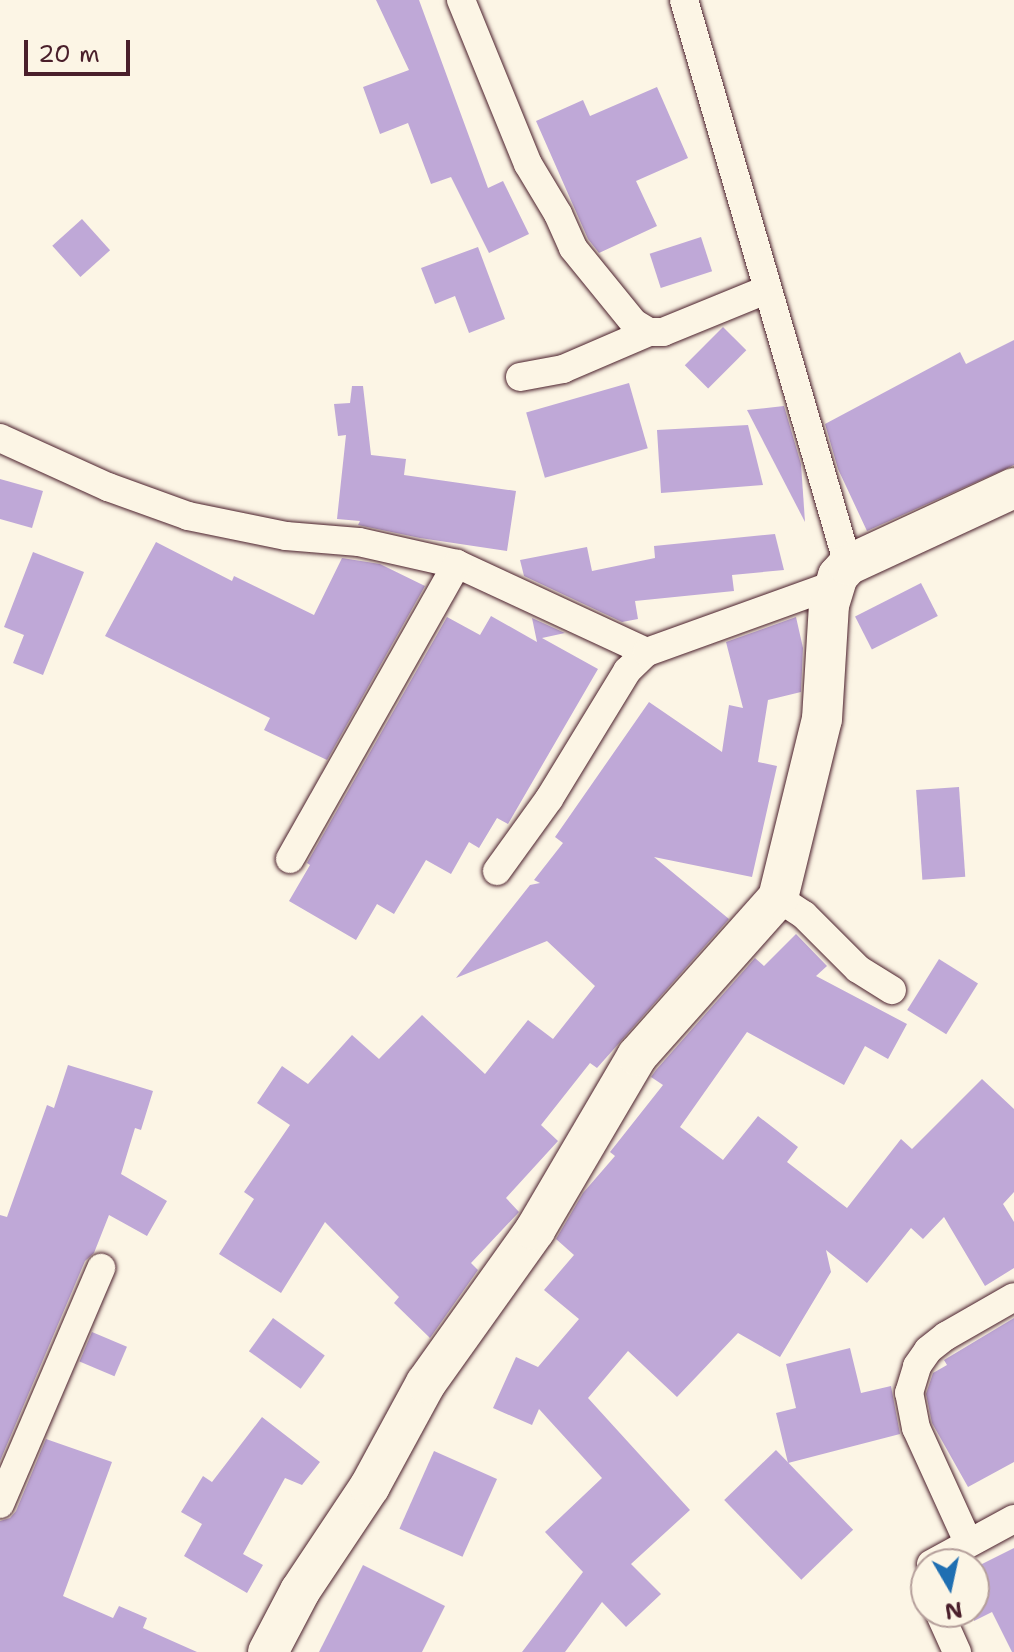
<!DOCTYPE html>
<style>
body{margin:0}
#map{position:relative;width:1014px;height:1652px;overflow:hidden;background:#fcf5e5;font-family:"Shantell Sans",sans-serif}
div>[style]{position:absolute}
.building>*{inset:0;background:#bfa8d7;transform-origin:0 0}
.roads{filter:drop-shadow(0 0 2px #4a1f2b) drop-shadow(0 0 2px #4a1f2b)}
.street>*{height:28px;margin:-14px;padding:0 14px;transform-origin:14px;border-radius:14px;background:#fcf5e5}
.secondary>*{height:40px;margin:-20px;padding:0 20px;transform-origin:20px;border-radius:20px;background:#fcf5e5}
span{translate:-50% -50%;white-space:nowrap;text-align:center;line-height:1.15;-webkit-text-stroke:6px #fcf5e5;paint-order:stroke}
.north{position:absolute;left:910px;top:1548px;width:80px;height:80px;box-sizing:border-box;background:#fcf5e5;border:2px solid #b59f9b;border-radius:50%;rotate:171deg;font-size:22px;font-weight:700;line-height:32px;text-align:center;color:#4a1f2b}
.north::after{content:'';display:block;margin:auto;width:28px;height:36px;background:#1f6fb2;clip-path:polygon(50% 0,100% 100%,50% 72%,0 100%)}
.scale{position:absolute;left:24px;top:40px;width:106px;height:36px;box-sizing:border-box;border:4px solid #4a1f2b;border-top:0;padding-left:10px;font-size:24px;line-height:28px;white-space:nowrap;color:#4a1f2b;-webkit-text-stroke:6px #fcf5e5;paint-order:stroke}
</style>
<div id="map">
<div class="building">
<div style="clip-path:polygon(376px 0,419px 0,488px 188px,503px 181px,529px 234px,489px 253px,451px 177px,431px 184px,408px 123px,380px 134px,363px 87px,409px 70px)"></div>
<div style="clip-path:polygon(657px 87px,688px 158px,636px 181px,657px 226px,599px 253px,588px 239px,536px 121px,583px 100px,590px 116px)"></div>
<div style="left:82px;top:219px;width:42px;height:40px;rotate:48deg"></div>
<div style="left:701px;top:237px;width:36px;height:54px;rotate:72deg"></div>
<div style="clip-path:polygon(478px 247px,505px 319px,469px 333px,455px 296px,435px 304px,421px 268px)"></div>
<div style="left:723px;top:327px;width:33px;height:54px;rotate:45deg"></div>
<div style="clip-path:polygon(1014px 340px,1014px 465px,867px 531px,838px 469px,825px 424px,960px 352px,966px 364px)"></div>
<div style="left:629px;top:383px;width:68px;height:107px;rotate:74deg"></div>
<div style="clip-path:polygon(352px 386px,363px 386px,371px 455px,406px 459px,404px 475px,516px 491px,507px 551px,420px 538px,358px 525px,360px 521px,337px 519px,346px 435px,338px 436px,334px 404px,350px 403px)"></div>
<div style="clip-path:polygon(784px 406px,801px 464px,805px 522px,747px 410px)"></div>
<div style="clip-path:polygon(748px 425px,763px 485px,661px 493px,657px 430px)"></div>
<div style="clip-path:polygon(0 479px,43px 491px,32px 528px,0 519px)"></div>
<div style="clip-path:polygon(775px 534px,784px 570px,732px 575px,734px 591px,635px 601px,638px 619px,622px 622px,524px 576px,520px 560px,587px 547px,592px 571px,655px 558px,654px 546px)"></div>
<div style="clip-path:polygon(156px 542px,232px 581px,234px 576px,314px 615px,342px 558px,380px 564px,425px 586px,327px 760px,264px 730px,270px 718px,105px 636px)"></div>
<div style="clip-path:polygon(33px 552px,84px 572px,43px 675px,13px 663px,24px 635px,4px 627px)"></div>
<div style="left:921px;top:583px;width:37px;height:74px;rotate:63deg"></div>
<div style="clip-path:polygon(491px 616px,537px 642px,532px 618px,565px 633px,542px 638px,598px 669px,508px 824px,497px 818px,479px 848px,469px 842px,451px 874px,426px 860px,394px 914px,377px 904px,356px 940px,289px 901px,310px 865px,307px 863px,447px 617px,480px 635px)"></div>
<div style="clip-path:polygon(796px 617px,803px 648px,801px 692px,768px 700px,758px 762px,777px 766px,752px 877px,654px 857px,729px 919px,597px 1068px,590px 1063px,541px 1125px,558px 1141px,506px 1198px,519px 1212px,471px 1263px,478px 1270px,430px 1338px,394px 1303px,399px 1297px,325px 1222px,281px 1293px,219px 1254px,254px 1199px,244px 1192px,290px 1125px,257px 1103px,282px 1066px,308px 1084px,352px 1035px,379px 1059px,422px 1015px,485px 1074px,528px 1020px,553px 1039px,595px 986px,547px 941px,456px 978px,530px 885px,540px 883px,534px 880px,563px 843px,555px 837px,649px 702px,722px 752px,729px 705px,743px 708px,726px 642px)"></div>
<div style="left:959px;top:787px;width:90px;height:43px;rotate:86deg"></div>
<div style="clip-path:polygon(796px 934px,827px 966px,816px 976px,907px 1024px,888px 1059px,865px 1046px,844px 1085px,747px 1032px,680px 1127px,723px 1160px,758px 1116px,798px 1147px,787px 1162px,847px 1208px,901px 1139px,912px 1149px,982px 1079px,1014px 1109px,1014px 1192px,1003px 1204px,1014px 1222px,1014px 1268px,985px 1286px,944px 1217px,923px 1239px,911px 1228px,867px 1283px,826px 1250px,831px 1272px,780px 1357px,738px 1333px,677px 1397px,628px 1351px,588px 1398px,690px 1510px,631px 1564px,661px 1594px,626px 1627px,602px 1602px,565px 1652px,522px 1652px,583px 1572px,545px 1532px,602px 1478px,539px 1409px,532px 1425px,493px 1408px,516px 1357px,538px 1367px,579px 1319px,544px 1290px,574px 1255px,556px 1239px,583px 1193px,615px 1156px,610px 1152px,663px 1085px,651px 1077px,656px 1070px,755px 958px,764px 966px)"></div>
<div style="left:939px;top:959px;width:46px;height:60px;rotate:32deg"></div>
<div style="clip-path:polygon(68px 1065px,153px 1091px,141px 1130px,135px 1128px,121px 1174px,167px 1201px,147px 1236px,109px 1215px,94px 1253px,85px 1261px,0 1461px,0 1215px,7px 1217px,47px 1105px,54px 1108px)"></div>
<div style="left:273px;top:1318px;width:64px;height:41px;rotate:36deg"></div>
<div style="clip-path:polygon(1014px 1318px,1014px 1462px,968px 1487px,932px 1423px,926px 1394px,933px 1373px,947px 1365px,944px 1360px)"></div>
<div style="left:92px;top:1332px;width:38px;height:32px;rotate:23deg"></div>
<div style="clip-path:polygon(850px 1348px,861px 1393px,891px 1386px,900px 1434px,788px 1463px,776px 1413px,796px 1408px,786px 1364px)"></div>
<div style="clip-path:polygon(262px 1417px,320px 1462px,302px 1485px,285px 1478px,243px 1554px,263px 1565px,247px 1593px,184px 1556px,202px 1524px,181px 1512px,203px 1476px,212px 1482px)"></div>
<div style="clip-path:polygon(46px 1439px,112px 1462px,63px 1596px,113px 1618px,119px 1606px,147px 1618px,143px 1628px,197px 1652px,0 1652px,0 1521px,10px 1518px,16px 1511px)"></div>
<div style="left:776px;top:1450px;width:111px;height:72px;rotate:46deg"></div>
<div style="left:434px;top:1451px;width:69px;height:85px;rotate:24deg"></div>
<div style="clip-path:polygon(1014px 1548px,1014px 1652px,1012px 1652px,992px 1612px,974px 1621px,974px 1568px)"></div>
<div style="clip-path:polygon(363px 1565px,445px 1606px,422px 1652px,319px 1652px)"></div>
</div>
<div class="roads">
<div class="street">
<div style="left:461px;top:0;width:177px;rotate:67.8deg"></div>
<div style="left:528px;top:164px;width:58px;rotate:59deg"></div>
<div style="left:558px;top:214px;width:37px;rotate:66deg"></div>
<div style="left:573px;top:248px;width:97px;rotate:50.9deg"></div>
<div style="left:634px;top:323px;width:17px;rotate:31deg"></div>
<div style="left:649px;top:332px;width:14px"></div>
<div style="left:663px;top:332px;width:111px;rotate:-22.2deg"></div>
<div style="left:684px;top:0;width:588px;rotate:73.81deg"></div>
<div style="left:520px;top:377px;width:44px;rotate:-10.5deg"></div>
<div style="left:563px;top:369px;width:94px;rotate:-23.3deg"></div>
<div style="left:0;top:438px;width:119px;rotate:24.4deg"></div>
<div style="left:108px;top:487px;width:85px;rotate:19.9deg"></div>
<div style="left:188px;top:516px;width:100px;rotate:11.5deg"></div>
<div style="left:286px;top:536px;width:73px;rotate:4.7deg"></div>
<div style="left:359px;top:542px;width:100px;rotate:12.7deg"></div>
<div style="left:457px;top:564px;width:209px;rotate:24.9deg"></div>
<div style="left:290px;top:859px;width:339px;rotate:-60.5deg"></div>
<div style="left:497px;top:871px;width:89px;rotate:-54.2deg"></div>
<div style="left:549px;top:799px;width:150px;rotate:-58.6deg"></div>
<div style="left:627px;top:671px;width:28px;rotate:-44deg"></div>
<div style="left:647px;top:652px;width:198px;rotate:-19.8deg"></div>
<div style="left:778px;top:898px;width:31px;rotate:33deg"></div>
<div style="left:804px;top:915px;width:76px;rotate:45deg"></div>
<div style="left:858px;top:969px;width:40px;rotate:32deg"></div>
<div style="left:0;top:1504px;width:257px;rotate:-66.8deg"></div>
<div style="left:968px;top:1542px;width:125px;rotate:-114.5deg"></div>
<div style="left:916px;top:1428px;width:36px;rotate:-101deg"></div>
<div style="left:909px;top:1393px;width:28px;rotate:-73deg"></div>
<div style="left:917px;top:1366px;width:19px;rotate:-55deg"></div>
<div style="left:928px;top:1350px;width:23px;rotate:-38deg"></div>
<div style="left:946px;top:1336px;width:78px;rotate:-29.8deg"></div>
<div style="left:931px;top:1564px;width:94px;rotate:-28.5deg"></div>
<div style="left:939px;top:1612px;width:44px;rotate:65.8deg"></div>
</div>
<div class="secondary">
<div style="left:268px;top:1652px;width:69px;rotate:-62.3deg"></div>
<div style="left:300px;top:1591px;width:126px;rotate:-56.3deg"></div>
<div style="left:370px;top:1486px;width:117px;rotate:-61.5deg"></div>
<div style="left:426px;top:1383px;width:188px;rotate:-54.5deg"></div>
<div style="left:535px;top:1230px;width:202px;rotate:-59.6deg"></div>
<div style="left:637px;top:1056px;width:212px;rotate:-48.3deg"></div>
<div style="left:778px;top:898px;width:184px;rotate:-76.2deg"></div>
<div style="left:822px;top:719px;width:114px;rotate:-86.5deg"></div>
<div style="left:829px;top:605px;width:30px;rotate:-73deg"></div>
<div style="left:838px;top:576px;width:15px;rotate:-48deg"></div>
<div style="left:848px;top:565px;width:183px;rotate:-24.9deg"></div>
</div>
</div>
<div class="north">N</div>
<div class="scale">20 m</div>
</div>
